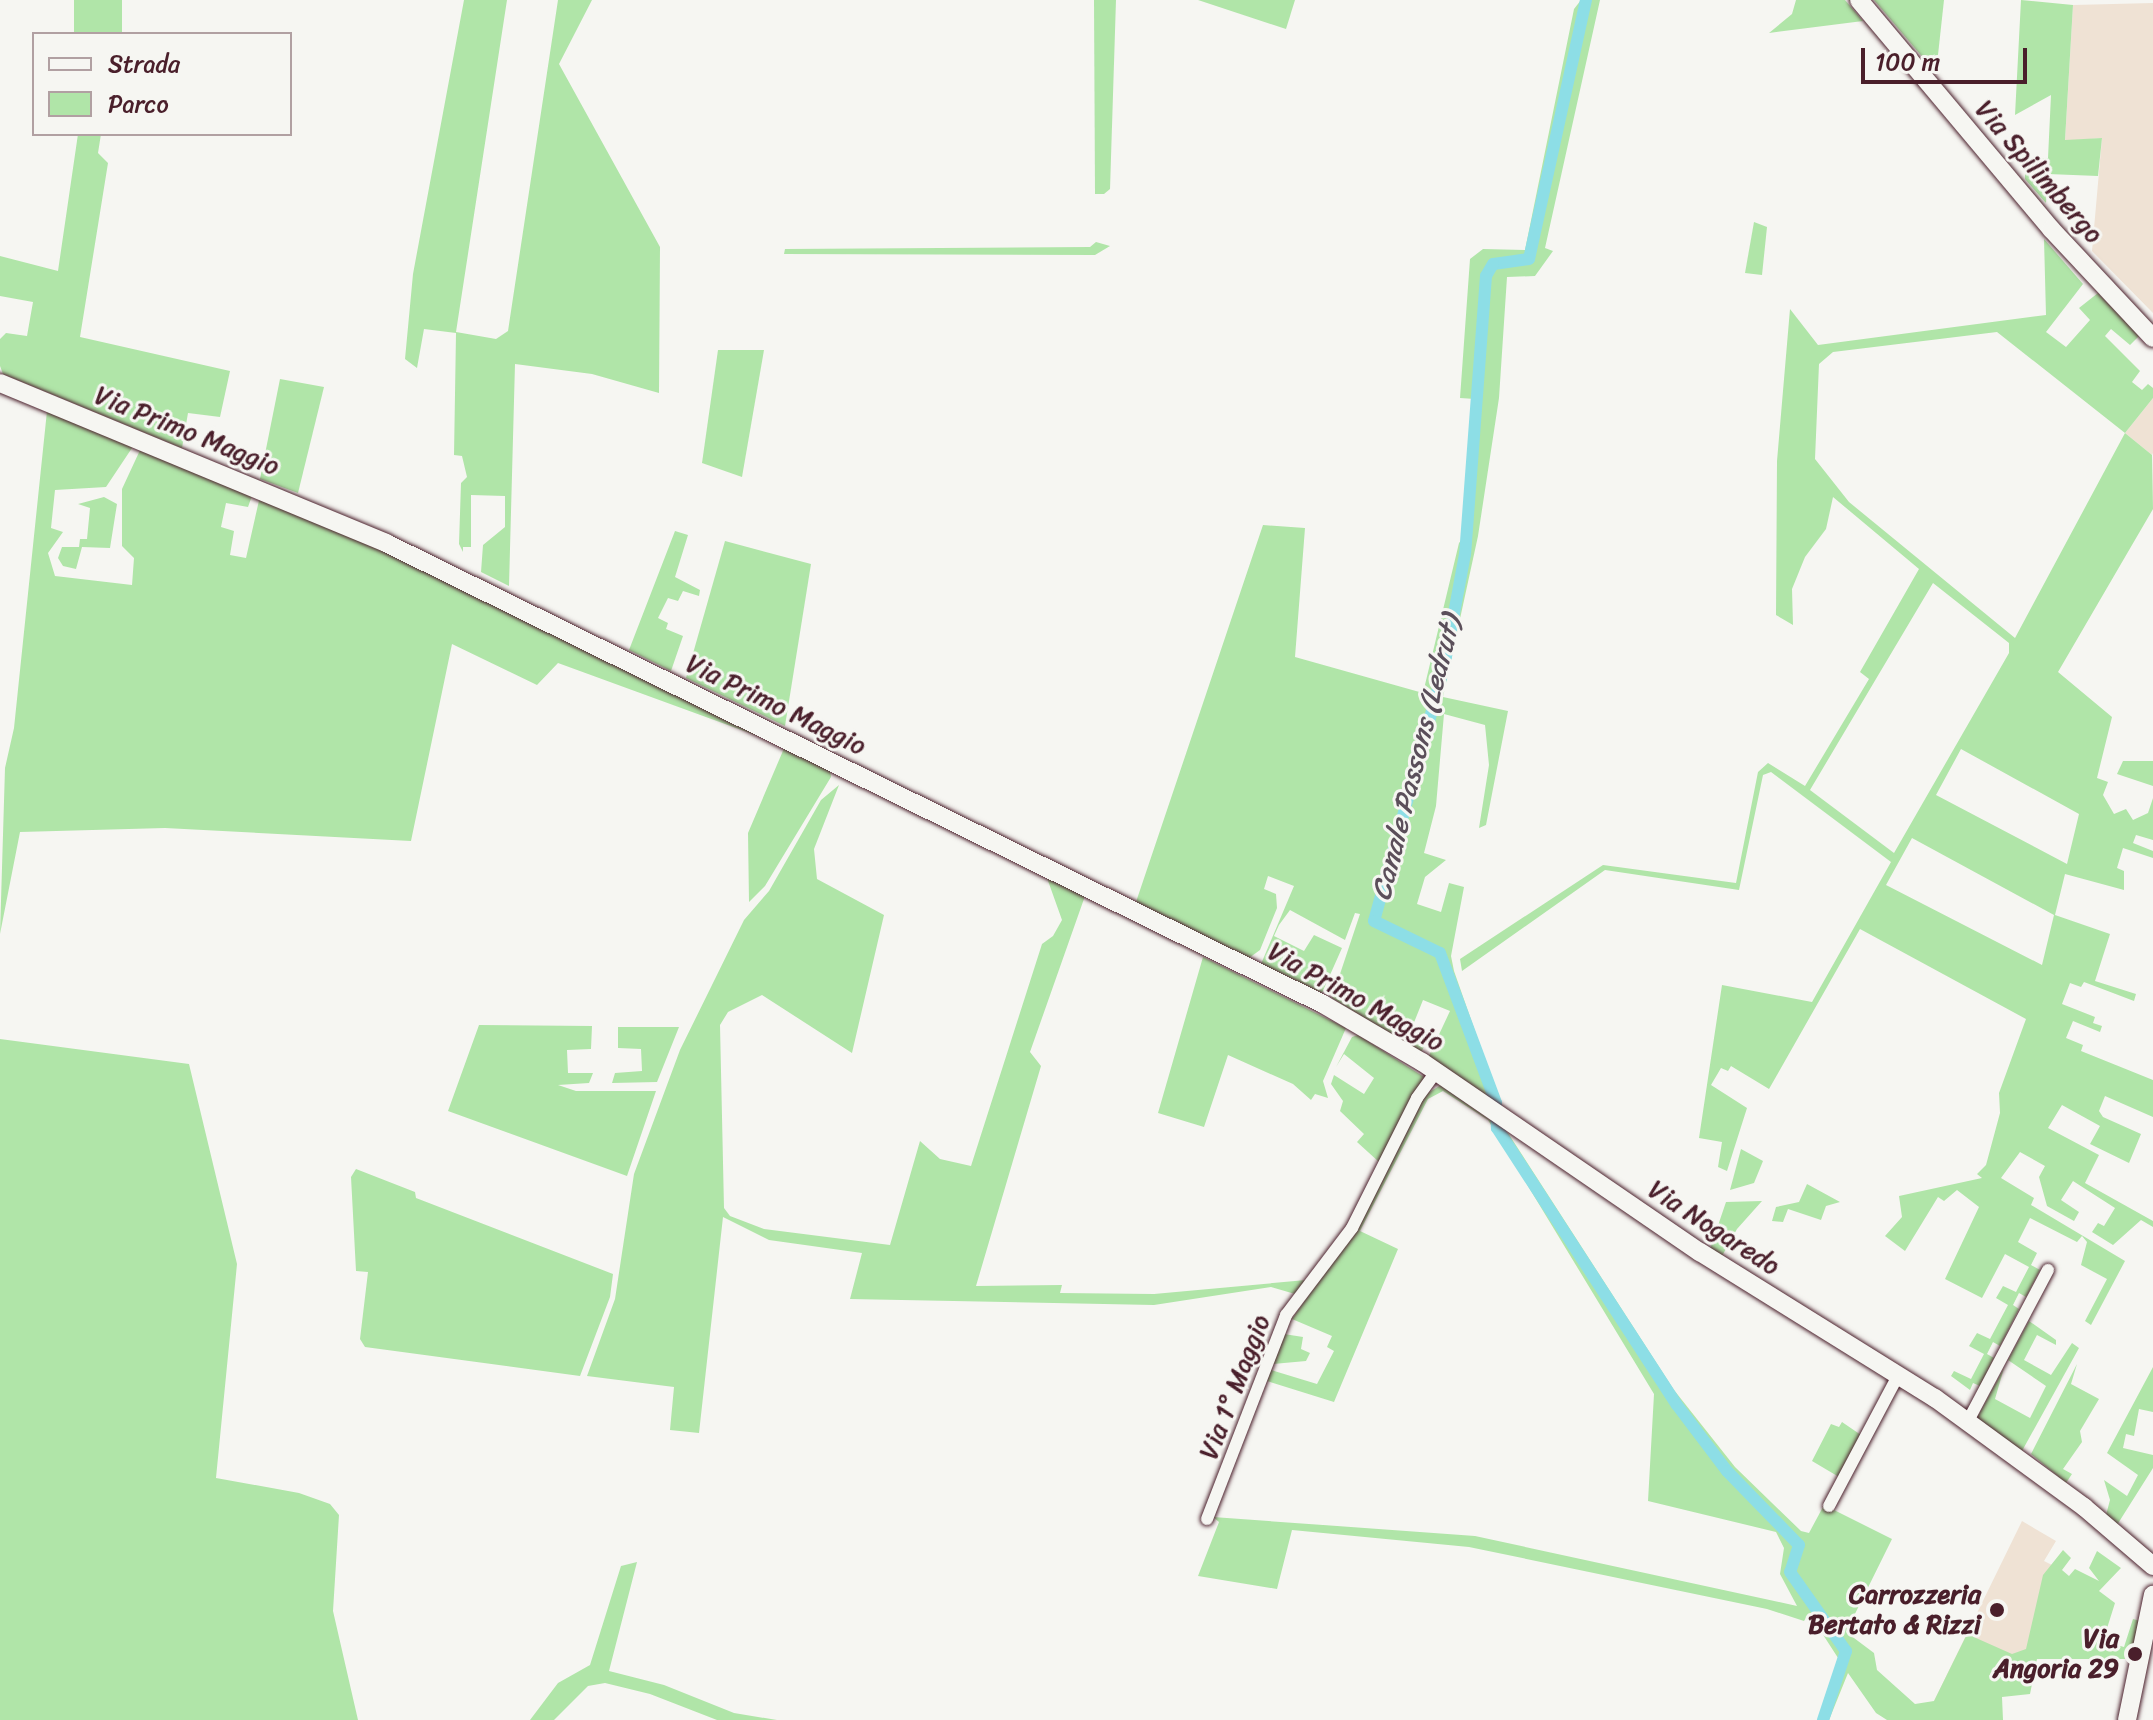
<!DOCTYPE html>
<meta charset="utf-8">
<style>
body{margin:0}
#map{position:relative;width:2153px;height:1720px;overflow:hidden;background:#f6f6f2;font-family:Sriracha,sans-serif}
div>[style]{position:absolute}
.built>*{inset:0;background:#efe2d4}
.green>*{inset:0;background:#b0e5a8;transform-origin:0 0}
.canal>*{height:12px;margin:-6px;padding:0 6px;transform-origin:6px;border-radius:6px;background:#8ddee6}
.roads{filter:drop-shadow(0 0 2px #4a1f2b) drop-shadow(0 0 2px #4a1f2b)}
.street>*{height:12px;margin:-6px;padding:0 6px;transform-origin:6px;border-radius:6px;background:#f6f6f2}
.secondary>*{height:18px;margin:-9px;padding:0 9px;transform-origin:9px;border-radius:9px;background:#f6f6f2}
.dots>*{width:22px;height:22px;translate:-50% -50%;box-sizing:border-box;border:4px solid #f6f6f2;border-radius:50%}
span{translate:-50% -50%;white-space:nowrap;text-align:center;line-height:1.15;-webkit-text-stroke:6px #f6f6f2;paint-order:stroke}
.street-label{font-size:26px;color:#4a1f2b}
.poi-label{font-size:26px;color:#4a1f2b;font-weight:700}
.right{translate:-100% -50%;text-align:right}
.water-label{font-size:28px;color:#5b4f5a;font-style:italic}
.legend{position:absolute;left:32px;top:32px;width:260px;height:104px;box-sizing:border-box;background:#f6f6f2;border:2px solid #b1a0a2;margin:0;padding:10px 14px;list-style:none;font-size:24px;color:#4a1f2b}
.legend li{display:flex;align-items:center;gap:16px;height:40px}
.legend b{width:40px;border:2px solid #b1a0a2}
.scale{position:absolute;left:1861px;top:48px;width:166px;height:36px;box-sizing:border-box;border:4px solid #4a1f2b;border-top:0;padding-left:10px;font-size:24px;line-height:28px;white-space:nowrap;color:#4a1f2b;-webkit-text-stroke:6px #f6f6f2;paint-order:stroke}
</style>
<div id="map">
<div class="built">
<div style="clip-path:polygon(2153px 3px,2153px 313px,2092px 251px,2102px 138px,2065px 141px,2073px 5px)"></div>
<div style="clip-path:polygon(2153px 398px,2153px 453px,2152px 455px,2125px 433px)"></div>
<div style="clip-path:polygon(2022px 1521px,2056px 1541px,2044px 1561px,2052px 1565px,2024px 1687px,1934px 1701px)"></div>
</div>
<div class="green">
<div style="left:74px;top:0;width:48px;height:34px"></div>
<div style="clip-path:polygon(464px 0,507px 0,456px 332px,496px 339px,508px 331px,558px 0,592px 0,559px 64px,660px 247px,659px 393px,592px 374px,515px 364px,509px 586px,481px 572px,483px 545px,505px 527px,505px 496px,471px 495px,471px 547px,463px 547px,463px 552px,459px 544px,461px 483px,467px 477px,462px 456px,454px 455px,456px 333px,424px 329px,417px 368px,405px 359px,413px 274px)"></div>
<div style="clip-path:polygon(1094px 0,1116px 0,1110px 189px,1104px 194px,1095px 194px)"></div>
<div style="clip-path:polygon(1198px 0,1295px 0,1286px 29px)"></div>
<div style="clip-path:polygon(1581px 0,1600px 0,1545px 248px,1553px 251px,1535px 276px,1507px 277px,1499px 398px,1478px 536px,1443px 697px,1508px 711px,1486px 825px,1479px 828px,1489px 765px,1485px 725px,1444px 714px,1436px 806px,1424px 853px,1446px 860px,1425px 877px,1417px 904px,1441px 912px,1449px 883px,1464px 887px,1451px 956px,1454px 971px,1501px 1105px,1428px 1058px,1450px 1011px,1423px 1000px,1413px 1025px,1430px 1033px,1421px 1053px,1332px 998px,1360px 914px,1355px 913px,1345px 940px,1290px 910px,1279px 925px,1274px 936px,1304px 951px,1314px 935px,1342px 948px,1322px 993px,1261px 964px,1294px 886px,1268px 876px,1264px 889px,1276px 894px,1277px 908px,1260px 950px,1249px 958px,1136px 902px,1263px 525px,1305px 528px,1295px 657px,1423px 693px,1459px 543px,1471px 528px,1464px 520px,1475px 399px,1460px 398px,1470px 259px,1483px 249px,1525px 250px,1574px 9px)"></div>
<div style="clip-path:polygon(1796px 0,1845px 0,1863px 21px,1769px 33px,1792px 14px)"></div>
<div style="clip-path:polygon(1874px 0,1944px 0,1936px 73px)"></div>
<div style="clip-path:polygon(2021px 0,2073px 5px,2065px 140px,2102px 138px,2098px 176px,2048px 174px,2046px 203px,2025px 179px,2025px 158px,2048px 158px,2051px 95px,2015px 115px)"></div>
<div style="clip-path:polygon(78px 134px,101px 134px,98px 153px,108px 163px,80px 337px,230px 371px,220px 417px,188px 413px,182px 448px,3px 374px,0 366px,0 339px,6px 333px,27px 336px,33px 302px,0 296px,0 256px,58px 271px)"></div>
<div style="clip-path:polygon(1754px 222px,1767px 227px,1762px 275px,1745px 273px)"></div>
<div style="clip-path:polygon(evenodd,2044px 239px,2083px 284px,2046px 332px,2066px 347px,2090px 320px,2079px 308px,2098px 293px,2139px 336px,2130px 345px,2111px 329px,2105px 336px,2140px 371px,2132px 382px,2142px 390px,2148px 384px,2153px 388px,2153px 398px,2125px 433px,2152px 455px,2153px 509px,2058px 672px,2112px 717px,2097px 778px,2108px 782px,2103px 795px,2114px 814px,2126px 809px,2133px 820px,2148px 813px,2153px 798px,2153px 840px,2136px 835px,2133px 843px,2153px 851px,2153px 858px,2123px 848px,2117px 868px,2124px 871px,2124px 890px,2065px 874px,2055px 915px,2110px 934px,2095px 981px,2136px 994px,2134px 1001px,2084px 982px,2081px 987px,2070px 983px,2062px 1004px,2095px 1017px,2093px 1023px,2102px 1026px,2100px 1032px,2073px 1021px,2066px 1038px,2083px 1045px,2081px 1051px,2153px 1080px,2153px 1117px,2105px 1096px,2099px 1111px,2103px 1117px,2141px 1134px,2129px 1163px,2090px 1144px,2100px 1126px,2062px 1105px,2048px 1128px,2099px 1155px,2085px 1183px,2153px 1221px,2153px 1227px,2141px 1220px,2113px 1245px,2092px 1232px,2098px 1223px,2104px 1226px,2115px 1208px,2073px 1181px,2061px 1200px,2079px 1212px,2074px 1221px,2047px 1206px,2039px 1177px,2045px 1166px,2020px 1152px,2001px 1178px,2034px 1198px,2031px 1205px,2125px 1261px,2091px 1325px,2085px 1321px,2107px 1279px,2081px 1265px,2087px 1242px,2082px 1236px,2077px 1242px,2030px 1218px,2018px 1242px,2037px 1253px,2031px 1265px,2040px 1270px,2026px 1297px,2019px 1293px,2013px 1305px,2019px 1309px,2000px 1346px,1993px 1342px,1987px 1354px,1994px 1358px,1980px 1386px,1973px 1383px,1970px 1390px,1951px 1376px,1954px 1371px,1971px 1379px,1984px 1354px,1969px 1346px,1977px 1333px,1990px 1339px,2008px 1305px,1996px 1298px,2003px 1286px,2016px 1292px,2029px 1267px,2005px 1254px,1982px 1298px,1945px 1279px,1979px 1207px,1957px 1190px,1944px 1201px,1938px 1197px,1905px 1251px,1885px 1236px,1902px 1217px,1899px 1196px,1982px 1178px,1977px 1174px,1986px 1165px,2000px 1113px,1999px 1093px,2026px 1019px,1860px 929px,1769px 1089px,1731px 1066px,1728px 1071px,1721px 1068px,1711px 1085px,1747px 1108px,1727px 1171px,1718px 1167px,1722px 1142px,1699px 1138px,1722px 985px,1812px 1002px,1891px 862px,1771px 772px,1763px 775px,1739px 890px,1605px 870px,1462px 971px,1460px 959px,1603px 865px,1736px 883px,1758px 772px,1768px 763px,1805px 786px,1869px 679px,1860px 672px,1919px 569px,1833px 497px,1826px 529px,1805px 557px,1792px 589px,1793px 625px,1776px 615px,1777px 461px,1790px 309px,1818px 345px,2046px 315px,2044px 239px,1997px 332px,2125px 433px,2015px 638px,1849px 502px,1815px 459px,1819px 364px,1833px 352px,1997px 332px,2044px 239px,1933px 583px,2009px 643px,2009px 653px,1894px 853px,1810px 790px,1933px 583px,2044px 239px,1961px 749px,2079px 814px,2067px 864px,1936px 795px,1961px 749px,2044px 239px,1912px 838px,2054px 915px,2042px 965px,1886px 885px,1912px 838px)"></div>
<div style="clip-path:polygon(1096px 242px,1110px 246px,1095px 255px,784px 254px,785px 249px,1090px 247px)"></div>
<div style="clip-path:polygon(718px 350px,764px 350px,742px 477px,702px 463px)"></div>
<div style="clip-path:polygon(280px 379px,324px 387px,298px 493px,260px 479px)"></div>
<div style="clip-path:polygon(47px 411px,134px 445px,106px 487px,55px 490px,51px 528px,63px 532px,48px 553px,55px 576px,132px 585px,134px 558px,122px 546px,122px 489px,141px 448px,253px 493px,248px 507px,226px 503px,221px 527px,234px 531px,230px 555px,246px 558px,260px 496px,378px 547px,786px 747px,830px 768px,831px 777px,765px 886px,749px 902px,748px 833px,785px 746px,558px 663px,537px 685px,452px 644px,411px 841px,165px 828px,20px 832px,0 934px,5px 768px,14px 728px)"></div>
<div style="clip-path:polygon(104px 497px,117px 504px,110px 548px,82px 547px,76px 569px,63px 566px,58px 558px,62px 547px,79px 547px,80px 539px,87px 539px,90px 508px,78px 504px)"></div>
<div style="clip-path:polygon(675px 531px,688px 535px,675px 577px,700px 590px,699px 596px,683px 591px,678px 601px,668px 598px,658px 618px,668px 623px,666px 629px,683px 636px,671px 671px,629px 650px)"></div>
<div style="clip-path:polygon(725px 541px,811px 564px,785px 726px,686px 678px)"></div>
<div style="clip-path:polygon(2123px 761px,2153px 761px,2153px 786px,2117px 774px)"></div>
<div style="clip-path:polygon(839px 785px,814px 849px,817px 879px,884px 915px,852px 1053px,762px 995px,728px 1012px,720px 1025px,724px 1208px,730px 1216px,764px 1229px,890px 1245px,920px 1141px,940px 1159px,971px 1166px,1042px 944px,1053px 936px,1062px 920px,1047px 878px,1085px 896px,1030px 1052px,1041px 1066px,976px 1286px,1062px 1285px,1060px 1293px,1154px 1294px,1306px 1280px,1295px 1294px,1271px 1287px,1154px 1305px,850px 1299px,862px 1253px,769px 1240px,723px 1217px,699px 1433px,670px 1430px,674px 1387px,587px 1376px,615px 1299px,634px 1174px,680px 1050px,744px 920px,769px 891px,821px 800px)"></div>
<div style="clip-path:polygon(1203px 957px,1346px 1028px,1323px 1081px,1328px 1098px,1315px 1094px,1311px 1100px,1293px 1084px,1228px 1055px,1204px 1127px,1158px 1113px)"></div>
<div style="clip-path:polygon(479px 1025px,592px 1026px,591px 1049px,567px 1050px,568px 1073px,593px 1073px,589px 1083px,558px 1085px,576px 1091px,656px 1091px,627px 1176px,448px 1111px)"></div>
<div style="clip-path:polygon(618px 1027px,679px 1027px,657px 1082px,612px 1083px,615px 1073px,642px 1071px,641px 1049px,618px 1048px)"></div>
<div style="clip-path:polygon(1358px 1035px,1424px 1077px,1379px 1162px,1357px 1142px,1364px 1134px,1340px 1111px,1343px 1101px,1331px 1084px,1334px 1075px,1364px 1094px,1374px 1078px,1344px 1054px,1336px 1067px,1352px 1037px)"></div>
<div style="clip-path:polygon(0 1039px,189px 1064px,237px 1264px,216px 1478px,299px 1493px,330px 1504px,339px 1515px,333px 1611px,358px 1720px,0 1720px)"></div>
<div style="clip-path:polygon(1441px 1085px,1508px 1133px,1674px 1390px,1735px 1467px,1801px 1531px,1809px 1533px,1824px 1505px,1892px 1539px,1846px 1632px,1874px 1653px,1877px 1670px,1915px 1704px,1934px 1701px,1967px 1634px,2012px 1654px,2026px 1649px,2043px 1575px,2063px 1550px,2071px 1558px,2062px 1570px,2069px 1576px,2075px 1569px,2099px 1581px,2089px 1568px,2097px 1551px,2121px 1568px,2099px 1591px,2115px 1603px,2103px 1641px,2124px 1647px,2133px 1619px,2140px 1621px,2132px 1659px,2037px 1659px,2030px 1694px,2002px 1697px,2003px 1720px,1887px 1720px,1876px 1713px,1848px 1673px,1829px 1720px,1821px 1720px,1840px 1661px,1809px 1613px,1804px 1621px,1767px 1609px,1469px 1547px,1292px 1530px,1277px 1589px,1198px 1576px,1219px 1522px,1213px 1517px,1475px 1536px,1797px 1606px,1780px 1574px,1784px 1548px,1776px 1532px,1648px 1501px,1654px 1394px,1488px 1120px,1443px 1091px,1428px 1099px,1360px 1231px,1398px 1249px,1334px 1402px,1267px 1381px,1271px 1370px,1317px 1384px,1334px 1351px,1327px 1347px,1332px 1336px,1292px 1319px,1355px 1229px,1423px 1096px)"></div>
<div style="clip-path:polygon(1741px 1149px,1763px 1161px,1754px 1183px,1730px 1190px)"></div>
<div style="clip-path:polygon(356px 1169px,415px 1192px,416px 1198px,613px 1274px,610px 1297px,580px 1376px,365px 1347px,360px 1339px,368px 1272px,356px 1271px,351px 1177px)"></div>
<div style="clip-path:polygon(1807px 1184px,1840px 1202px,1826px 1206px,1821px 1220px,1788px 1209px,1783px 1222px,1772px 1221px,1776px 1207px,1799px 1202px)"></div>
<div style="clip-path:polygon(1762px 1201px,1737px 1229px,1722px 1256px,1710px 1249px,1726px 1202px)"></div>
<div style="clip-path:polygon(2029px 1321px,2056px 1340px,2056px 1345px,2037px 1335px,2024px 1360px,2051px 1375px,2072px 1343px,2079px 1348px,2022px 1451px,1977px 1418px,2004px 1368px,1995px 1399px,2030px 1418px,2046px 1386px,2008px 1360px)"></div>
<div style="clip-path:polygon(1284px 1334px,1303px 1337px,1301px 1349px,1310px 1353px,1306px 1361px,1273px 1364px)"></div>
<div style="clip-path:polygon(2077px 1364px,2071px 1384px,2099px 1399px,2080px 1431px,2082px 1442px,2063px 1469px,2072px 1474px,2066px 1483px,2031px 1454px)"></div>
<div style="clip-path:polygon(2153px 1367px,2153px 1412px,2139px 1409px,2134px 1436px,2126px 1434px,2123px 1448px,2153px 1455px,2153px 1468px,2117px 1525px,2106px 1515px,2110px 1500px,2104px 1480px,2127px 1496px,2138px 1475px,2107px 1453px)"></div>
<div style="clip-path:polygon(1842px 1422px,1861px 1435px,1839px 1477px,1812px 1461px,1831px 1424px,1839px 1427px)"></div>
<div style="clip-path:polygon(637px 1562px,609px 1671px,664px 1685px,734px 1713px,777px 1720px,717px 1720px,650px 1694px,605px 1683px,588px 1686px,554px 1720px,530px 1720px,558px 1683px,590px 1665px,621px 1566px)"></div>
</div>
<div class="canal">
<div style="left:1586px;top:0;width:265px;rotate:102.4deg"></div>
<div style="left:1529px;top:259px;width:36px;rotate:172deg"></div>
<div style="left:1493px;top:264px;width:14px;rotate:120deg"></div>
<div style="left:1486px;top:276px;width:279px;rotate:94.3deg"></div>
<div style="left:1465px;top:554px;width:115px;rotate:100.5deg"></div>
<div style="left:1444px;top:667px;width:263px;rotate:105.4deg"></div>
<div style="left:1374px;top:921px;width:73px;rotate:25.9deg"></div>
<div style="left:1440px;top:953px;width:160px;rotate:69.5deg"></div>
<div style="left:1496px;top:1103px;width:25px;rotate:88deg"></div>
<div style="left:1497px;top:1128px;width:330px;rotate:57deg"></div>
<div style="left:1677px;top:1405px;width:83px;rotate:52.9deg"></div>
<div style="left:1727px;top:1471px;width:103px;rotate:45.8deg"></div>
<div style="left:1799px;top:1545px;width:28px;rotate:108deg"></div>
<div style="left:1790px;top:1572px;width:97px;rotate:54.7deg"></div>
<div style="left:1846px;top:1651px;width:73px;rotate:108.4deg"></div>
</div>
<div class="roads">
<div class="street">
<div style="left:1968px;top:1421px;width:171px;rotate:-62.1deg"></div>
<div style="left:1829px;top:1506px;width:149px;rotate:-62.1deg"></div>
<div style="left:1207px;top:1519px;width:219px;rotate:-68.8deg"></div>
<div style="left:1286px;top:1315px;width:109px;rotate:-52.8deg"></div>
<div style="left:1352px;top:1228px;width:145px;rotate:-63.4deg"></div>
<div style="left:1417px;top:1098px;width:32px;rotate:-54deg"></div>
</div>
<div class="secondary">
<div style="left:1859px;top:0;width:299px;rotate:50deg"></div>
<div style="left:2051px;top:229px;width:149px;rotate:46.9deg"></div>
<div style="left:0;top:383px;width:418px;rotate:22.5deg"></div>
<div style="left:386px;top:543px;width:1044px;rotate:26.2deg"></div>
<div style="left:1323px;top:1004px;width:115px;rotate:30.4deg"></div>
<div style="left:1422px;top:1062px;width:337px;rotate:34.4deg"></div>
<div style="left:1700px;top:1252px;width:277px;rotate:31.9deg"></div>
<div style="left:1935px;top:1398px;width:185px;rotate:36.2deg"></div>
<div style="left:2084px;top:1507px;width:91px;rotate:40.5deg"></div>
<div style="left:2127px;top:1720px;width:128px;rotate:-78.3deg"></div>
</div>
</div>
<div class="dots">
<div style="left:1997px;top:1610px;background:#4a1f2b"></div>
<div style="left:2135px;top:1654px;background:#4a1f2b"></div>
</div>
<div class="street-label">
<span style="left:2039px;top:172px;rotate:49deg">Via Spilimbergo</span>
<span style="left:187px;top:431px;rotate:22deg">Via Primo Maggio</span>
<span style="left:776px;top:705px;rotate:26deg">Via Primo Maggio</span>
<span style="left:1356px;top:997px;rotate:29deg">Via Primo Maggio</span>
<span style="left:1714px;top:1228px;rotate:33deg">Via Nogaredo</span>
<span style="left:1235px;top:1387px;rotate:-69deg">Via 1° Maggio</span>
</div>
<div class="poi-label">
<span class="right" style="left:1981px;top:1610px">Carrozzeria<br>Bertato &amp; Rizzi</span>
<span class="right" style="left:2119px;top:1654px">Via<br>Angoria 29</span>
</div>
<div class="water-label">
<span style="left:1416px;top:758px;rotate:-76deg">Canale Passons (Ledrut)</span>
</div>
<ul class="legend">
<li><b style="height:10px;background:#f6f6f2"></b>Strada</li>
<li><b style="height:22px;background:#b0e5a8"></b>Parco</li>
</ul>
<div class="scale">100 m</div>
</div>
